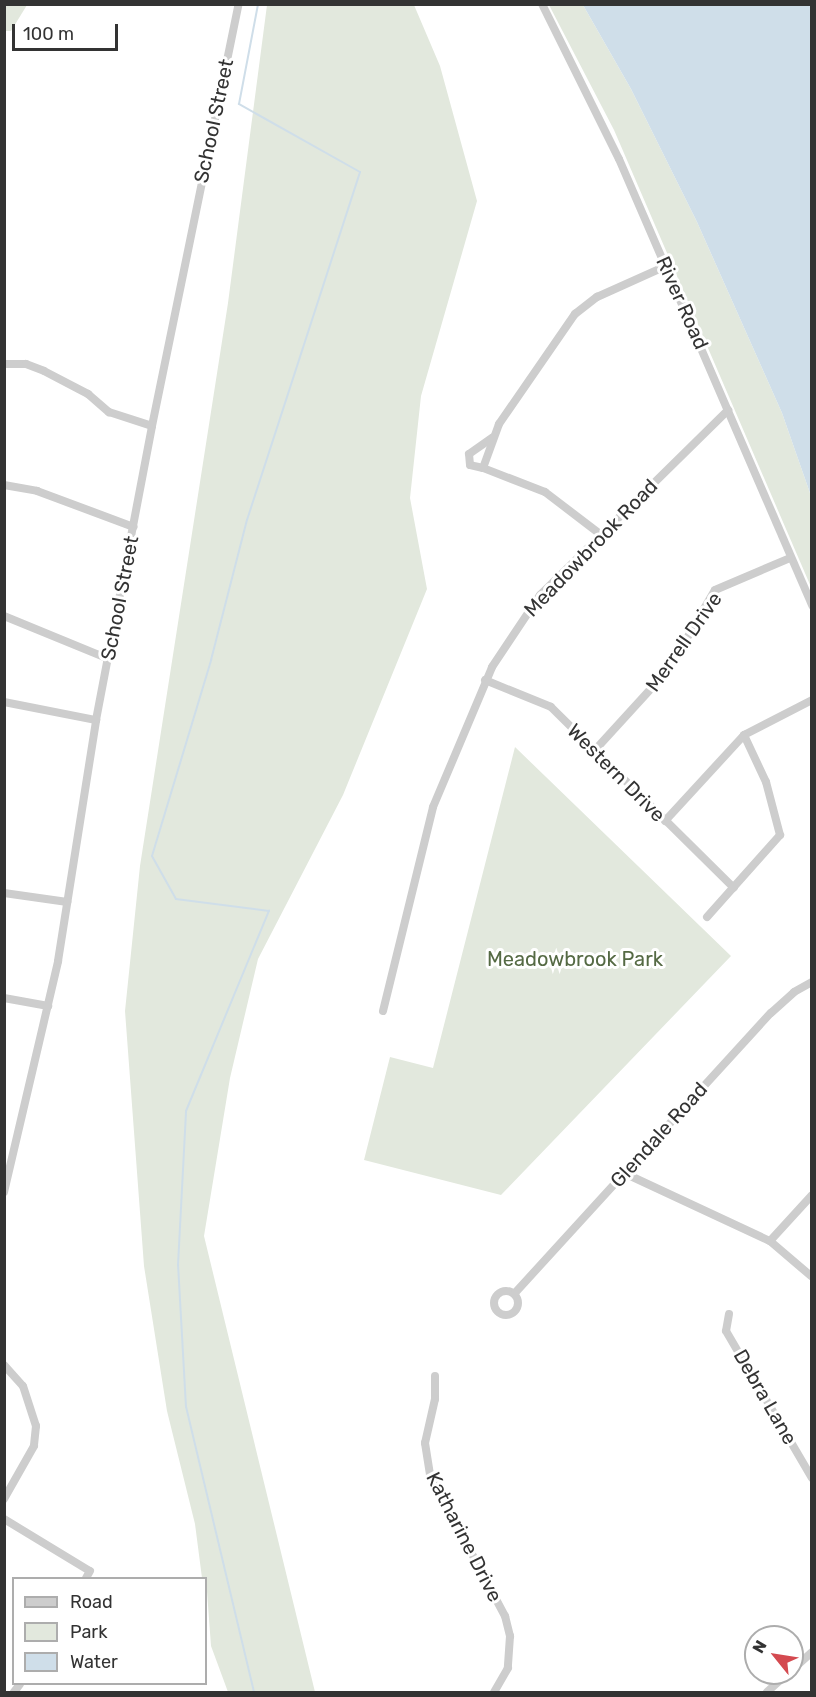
<!DOCTYPE html>
<style>
body{margin:0}
#map{position:relative;width:816px;height:1697px;overflow:hidden;background:#fff;font-family:Rubik,sans-serif}
div>[style]{position:absolute}
.green>*{inset:0;background:#e2e8dd}
.water>*{inset:0;background:#cfdee9}
.stream>*{height:2px;margin:-1px;padding:0 1px;transform-origin:1px;border-radius:1px;background:#cfdee9}
.minor>*{height:8px;margin:-4px;padding:0 4px;transform-origin:4px;border-radius:4px;background:#cdcdcd}
.minor>.ring{margin:-4px;padding:0;box-sizing:content-box;background:none;border:8px solid #cdcdcd;border-radius:50%}
span{translate:-50% -50%;white-space:nowrap;text-align:center;line-height:1.15;-webkit-text-stroke:6px #fff;paint-order:stroke}
.street-label{font-size:20px;color:#333}
.park-label{font-size:20px;color:#556a44}
.frame{position:absolute;inset:0;border:6px solid #333;pointer-events:none}
.legend{position:absolute;left:12px;top:1577px;width:195px;height:108px;box-sizing:border-box;background:#fff;border:2px solid #adadad;margin:0;padding:8px 10px;list-style:none;font-size:18px;color:#333}
.legend li{display:flex;align-items:center;gap:12px;height:30px}
.legend b{width:30px;border:2px solid #adadad}
.north{position:absolute;left:744px;top:1625px;width:60px;height:60px;box-sizing:border-box;background:#fff;border:2px solid #adadad;border-radius:50%;rotate:300deg;font-size:16px;font-weight:700;line-height:24px;text-align:center;color:#333}
.north::after{content:'';display:block;margin:auto;width:21px;height:27px;background:#d44a50;clip-path:polygon(50% 0,100% 100%,50% 72%,0 100%)}
.scale{position:absolute;left:12px;top:24px;width:106px;height:27px;box-sizing:border-box;border:3px solid #333;border-top:0;padding-left:8px;font-size:18px;line-height:21px;white-space:nowrap;color:#333;-webkit-text-stroke:4px #fff;paint-order:stroke}
</style>
<div id="map">
<div class="green">
<div style="clip-path:polygon(4px 5px,27px 5px,11px 31px,5px 31px)"></div>
<div style="clip-path:polygon(267px 5px,414px 5px,440px 66px,477px 201px,421px 396px,410px 498px,427px 589px,343px 795px,258px 959px,230px 1078px,204px 1236px,315px 1692px,228px 1692px,211px 1646px,206px 1578px,202px 1578px,195px 1524px,167px 1411px,144px 1266px,125px 1011px,140px 866px,228px 303px)"></div>
<div style="clip-path:polygon(549px 5px,583px 5px,631px 89px,697px 222px,782px 413px,811px 496px,811px 587px,614px 130px)"></div>
<div style="clip-path:polygon(515px 747px,731px 956px,501px 1195px,364px 1160px,390px 1057px,433px 1068px)"></div>
</div>
<div class="water">
<div style="clip-path:polygon(583px 5px,811px 5px,811px 496px,782px 413px,697px 222px,631px 89px)"></div>
</div>
<div class="stream">
<div style="left:254px;top:1692px;width:293px;rotate:-103.4deg"></div>
<div style="left:186px;top:1407px;width:142px;rotate:-93.2deg"></div>
<div style="left:178px;top:1265px;width:154px;rotate:-87deg"></div>
<div style="left:186px;top:1111px;width:217px;rotate:-67.5deg"></div>
<div style="left:269px;top:911px;width:94px;rotate:-172.6deg"></div>
<div style="left:176px;top:899px;width:49px;rotate:-119.2deg"></div>
<div style="left:152px;top:856px;width:205px;rotate:-73.2deg"></div>
<div style="left:211px;top:660px;width:145px;rotate:-75.6deg"></div>
<div style="left:247px;top:520px;width:366px;rotate:-72deg"></div>
<div style="left:360px;top:172px;width:139px;rotate:-150.7deg"></div>
<div style="left:239px;top:104px;width:102px;rotate:-79.2deg"></div>
</div>
<div class="minor">
<div style="left:542px;top:4px;width:173px;rotate:63.6deg"></div>
<div style="left:619px;top:159px;width:487px;rotate:66.6deg"></div>
<div style="left:4px;top:364px;width:22px"></div>
<div style="left:26px;top:364px;width:19px;rotate:21deg"></div>
<div style="left:44px;top:371px;width:50px;rotate:27.6deg"></div>
<div style="left:88px;top:394px;width:28px;rotate:41deg"></div>
<div style="left:109px;top:412px;width:45px;rotate:18deg"></div>
<div style="left:483px;top:468px;width:13px;rotate:-167deg"></div>
<div style="left:470px;top:465px;width:11px;rotate:-95deg"></div>
<div style="left:469px;top:454px;width:29px;rotate:-35deg"></div>
<div style="left:4px;top:485px;width:34px;rotate:10deg"></div>
<div style="left:37px;top:491px;width:103px;rotate:20.4deg"></div>
<div style="left:600px;top:534px;width:69px;rotate:-142.6deg"></div>
<div style="left:545px;top:492px;width:66px;rotate:-158.8deg"></div>
<div style="left:483px;top:468px;width:47px;rotate:-70deg"></div>
<div style="left:499px;top:424px;width:134px;rotate:-55.4deg"></div>
<div style="left:575px;top:314px;width:28px;rotate:-38deg"></div>
<div style="left:597px;top:297px;width:76px;rotate:-24.2deg"></div>
<div style="left:4px;top:616px;width:113px;rotate:22.3deg"></div>
<div style="left:485px;top:680px;width:71px;rotate:22.2deg"></div>
<div style="left:551px;top:707px;width:257px;rotate:44.7deg"></div>
<div style="left:4px;top:702px;width:94px;rotate:11.1deg"></div>
<div style="left:595px;top:750px;width:110px;rotate:-47.6deg"></div>
<div style="left:669px;top:669px;width:91px;rotate:-59.8deg"></div>
<div style="left:715px;top:590px;width:82px;rotate:-23.1deg"></div>
<div style="left:665px;top:821px;width:117px;rotate:-47.4deg"></div>
<div style="left:744px;top:735px;width:76px;rotate:-27.2deg"></div>
<div style="left:4px;top:893px;width:64px;rotate:8.1deg"></div>
<div style="left:707px;top:917px;width:110px;rotate:-48.3deg"></div>
<div style="left:780px;top:835px;width:55px;rotate:-104.8deg"></div>
<div style="left:766px;top:782px;width:52px;rotate:-115.1deg"></div>
<div style="left:4px;top:998px;width:45px;rotate:10.3deg"></div>
<div style="left:383px;top:1011px;width:210px;rotate:-76.2deg"></div>
<div style="left:433px;top:807px;width:152px;rotate:-67.1deg"></div>
<div style="left:492px;top:667px;width:87px;rotate:-56.3deg"></div>
<div style="left:540px;top:595px;width:264px;rotate:-44.5deg"></div>
<div style="left:624px;top:1173px;width:161px;rotate:25deg"></div>
<div style="left:770px;top:1241px;width:54px;rotate:40.5deg"></div>
<div style="left:4px;top:1192px;width:237px;rotate:-76.8deg"></div>
<div style="left:58px;top:961px;width:244px;rotate:-81deg"></div>
<div style="left:96px;top:720px;width:299px;rotate:-79.2deg"></div>
<div style="left:152px;top:426px;width:431px;rotate:-78.4deg"></div>
<div style="left:770px;top:1241px;width:62px;rotate:-47.6deg"></div>
<div class="ring" style="left:494px;top:1291px;width:16px;height:16px"></div>
<div style="left:514px;top:1294px;width:381px;rotate:-47.6deg"></div>
<div style="left:771px;top:1013px;width:31px;rotate:-42deg"></div>
<div style="left:794px;top:992px;width:21px;rotate:-29deg"></div>
<div style="left:729px;top:1314px;width:17px;rotate:100deg"></div>
<div style="left:726px;top:1331px;width:170px;rotate:59.7deg"></div>
<div style="left:4px;top:1365px;width:28px;rotate:48deg"></div>
<div style="left:23px;top:1386px;width:42px;rotate:72deg"></div>
<div style="left:36px;top:1426px;width:20px;rotate:96deg"></div>
<div style="left:34px;top:1446px;width:61px;rotate:119.5deg"></div>
<div style="left:435px;top:1376px;width:23px;rotate:90deg"></div>
<div style="left:435px;top:1399px;width:45px;rotate:102.8deg"></div>
<div style="left:425px;top:1443px;width:32px;rotate:81deg"></div>
<div style="left:430px;top:1475px;width:160px;rotate:62deg"></div>
<div style="left:505px;top:1616px;width:21px;rotate:76deg"></div>
<div style="left:510px;top:1636px;width:32px;rotate:94deg"></div>
<div style="left:508px;top:1668px;width:28px;rotate:120deg"></div>
<div style="left:4px;top:1519px;width:100px;rotate:31.2deg"></div>
<div style="left:90px;top:1571px;width:8px;rotate:120deg"></div>
<div style="left:792px;top:1670px;width:27px;rotate:-42deg"></div>
<div style="left:14px;top:1692px;width:10px;rotate:-53deg"></div>
<div style="left:767px;top:1692px;width:28px;rotate:-42deg"></div>
</div>
<div class="street-label">
<span style="left:214px;top:121px;rotate:-78deg">School Street</span>
<span style="left:682px;top:303px;rotate:66deg">River Road</span>
<span style="left:591px;top:548px;rotate:-46deg">Meadowbrook Road</span>
<span style="left:120px;top:598px;rotate:-79deg">School Street</span>
<span style="left:684px;top:642px;rotate:-55deg">Merrell Drive</span>
<span style="left:616px;top:773px;rotate:45deg">Western Drive</span>
<span style="left:659px;top:1135px;rotate:-48deg">Glendale Road</span>
<span style="left:765px;top:1397px;rotate:60deg">Debra Lane</span>
<span style="left:464px;top:1537px;rotate:63deg">Katharine Drive</span>
</div>
<div class="park-label">
<span style="left:575px;top:959px">Meadowbrook Park</span>
</div>
<div class="frame"></div>
<ul class="legend">
<li><b style="height:8px;background:#cdcdcd"></b>Road</li>
<li><b style="height:16px;background:#e2e8dd"></b>Park</li>
<li><b style="height:16px;background:#cfdee9"></b>Water</li>
</ul>
<div class="north">N</div>
<div class="scale">100 m</div>
</div>
